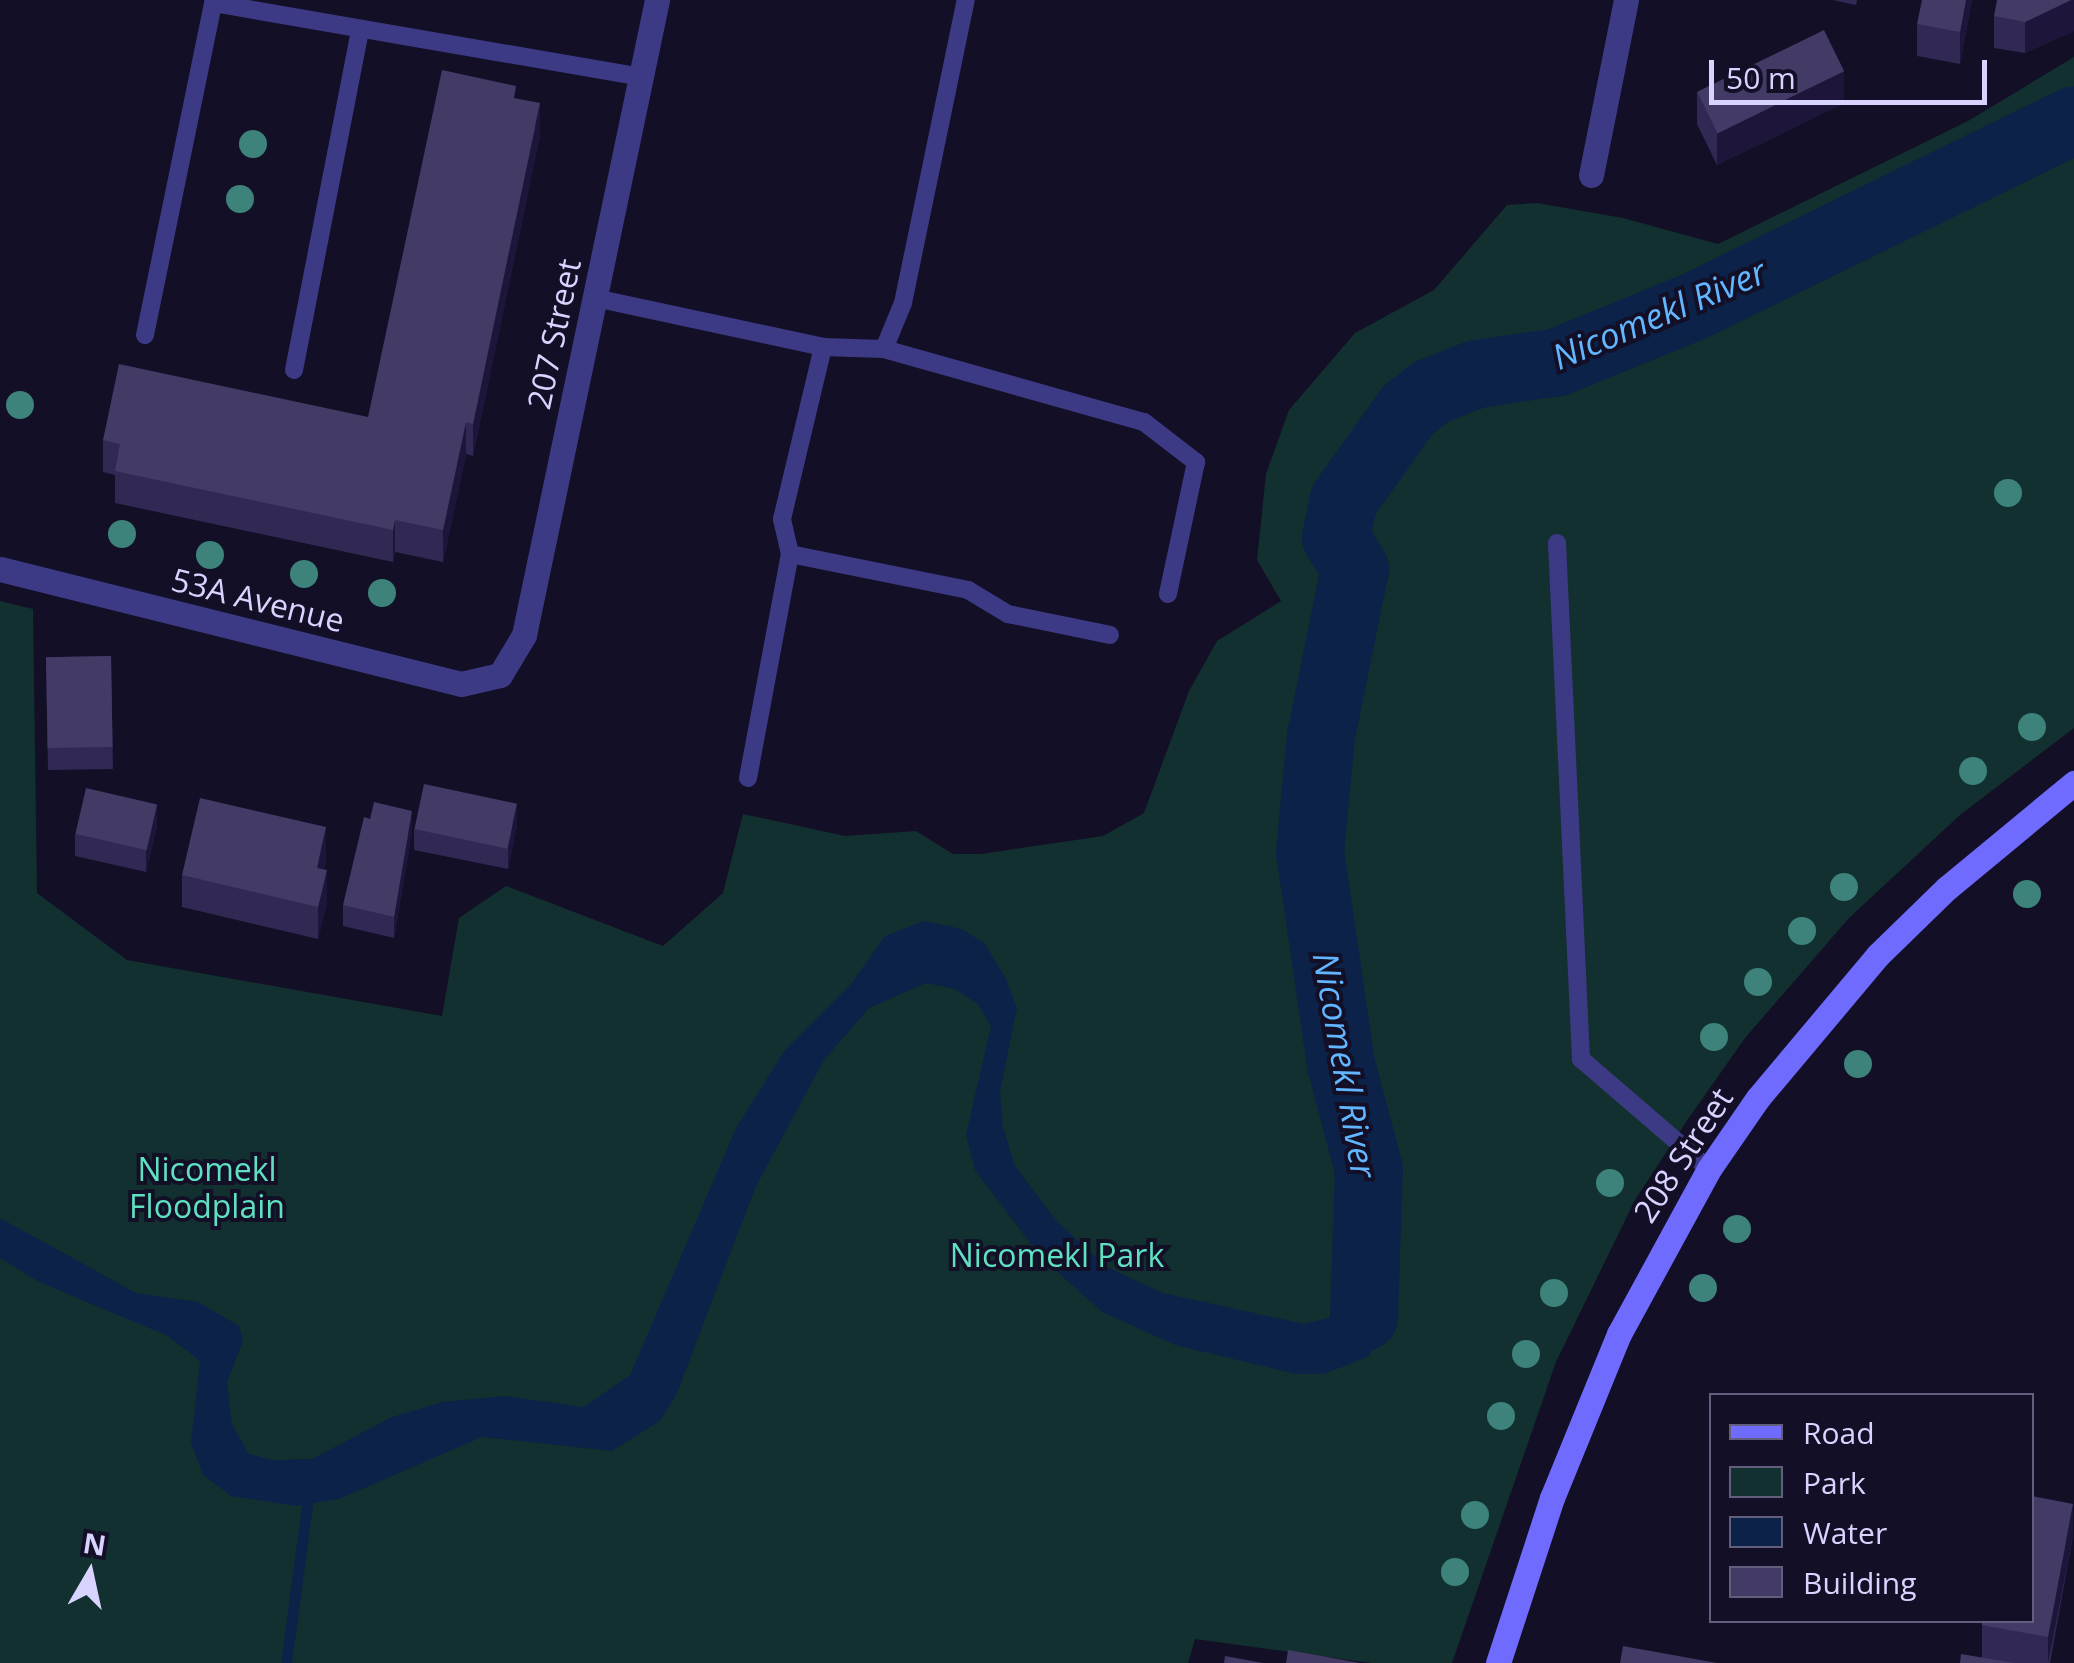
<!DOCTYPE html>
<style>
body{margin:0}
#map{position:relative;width:2074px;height:1663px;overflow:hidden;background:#130f26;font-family:"Open Sans",sans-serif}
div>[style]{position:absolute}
.green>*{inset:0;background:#12302f}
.water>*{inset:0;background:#0c2248}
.stream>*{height:11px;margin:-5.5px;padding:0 5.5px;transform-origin:5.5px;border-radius:5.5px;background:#0c2248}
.river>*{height:68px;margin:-34px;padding:0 34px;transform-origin:34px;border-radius:34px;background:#0c2248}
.service>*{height:18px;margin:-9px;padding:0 9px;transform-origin:9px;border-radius:9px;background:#3d3a85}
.minor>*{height:25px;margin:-12.5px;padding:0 12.5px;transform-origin:12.5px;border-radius:12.5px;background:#3d3a85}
.secondary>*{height:25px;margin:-12.5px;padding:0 12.5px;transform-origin:12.5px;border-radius:12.5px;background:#6f6bff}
.trees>*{width:28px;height:28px;margin:-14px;border-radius:50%;background:#3d827b}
.wall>*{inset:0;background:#312854;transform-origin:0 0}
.shaded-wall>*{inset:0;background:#1d163a}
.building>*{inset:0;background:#433a66;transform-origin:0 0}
span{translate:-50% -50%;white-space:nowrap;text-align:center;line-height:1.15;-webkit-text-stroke:8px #130f26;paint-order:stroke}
.street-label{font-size:32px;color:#d9d4ff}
.park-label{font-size:32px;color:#5fe0c0}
.water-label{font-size:35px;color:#62b6ff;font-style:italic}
.legend{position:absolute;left:1709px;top:1393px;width:325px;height:230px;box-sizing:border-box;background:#130f26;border:2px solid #625e7d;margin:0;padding:12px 18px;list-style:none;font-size:30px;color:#d9d4ff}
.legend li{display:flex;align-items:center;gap:20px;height:50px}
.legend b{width:50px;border:2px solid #625e7d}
.north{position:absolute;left:40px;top:1523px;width:100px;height:100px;-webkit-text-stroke:8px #130f26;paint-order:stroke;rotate:9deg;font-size:28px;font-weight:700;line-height:40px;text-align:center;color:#d9d4ff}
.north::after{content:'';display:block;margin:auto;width:35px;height:45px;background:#d9d4ff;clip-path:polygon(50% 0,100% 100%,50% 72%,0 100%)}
.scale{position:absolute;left:1709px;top:60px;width:278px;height:45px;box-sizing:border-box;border:5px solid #d9d4ff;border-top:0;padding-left:12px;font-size:30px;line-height:35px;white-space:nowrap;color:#d9d4ff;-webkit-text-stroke:8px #130f26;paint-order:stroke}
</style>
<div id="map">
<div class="green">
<div style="clip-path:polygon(2074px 57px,2074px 728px,1960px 815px,1849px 918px,1745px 1038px,1686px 1122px,1635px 1200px,1556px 1362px,1452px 1663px,1371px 1663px,1195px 1639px,1188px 1663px,0 1663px,0 601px,33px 609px,37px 893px,127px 960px,442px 1016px,459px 918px,506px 886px,663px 946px,723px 893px,743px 814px,845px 836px,916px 831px,953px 854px,981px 854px,1103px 836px,1144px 813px,1189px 691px,1217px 641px,1281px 601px,1257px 560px,1266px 474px,1289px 410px,1355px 333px,1434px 290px,1507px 205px,1537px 203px,1623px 218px,1718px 244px,1968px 121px)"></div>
</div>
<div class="water">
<div style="clip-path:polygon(924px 921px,962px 929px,985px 944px,1005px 977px,1017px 1008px,1000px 1092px,1003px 1127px,1015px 1166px,1057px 1221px,1105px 1266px,1163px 1293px,1304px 1324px,1332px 1317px,1341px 1303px,1345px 1216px,1373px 1225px,1381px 1302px,1370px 1356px,1324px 1374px,1296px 1374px,1175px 1345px,1102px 1312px,1040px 1256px,975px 1170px,966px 1135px,991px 1026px,978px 1004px,955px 989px,926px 983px,869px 1008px,824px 1060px,756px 1186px,677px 1393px,660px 1421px,612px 1451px,482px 1437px,339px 1499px,296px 1506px,231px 1496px,203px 1475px,191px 1443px,200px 1361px,168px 1336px,39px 1282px,0 1258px,0 1218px,136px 1293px,198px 1302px,239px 1326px,243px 1341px,227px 1382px,232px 1424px,249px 1454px,272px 1460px,312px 1459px,392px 1417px,442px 1402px,505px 1396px,584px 1407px,630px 1375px,736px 1128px,785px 1050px,851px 984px,885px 936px)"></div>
</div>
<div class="stream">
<div style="left:286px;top:1663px;width:175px;rotate:-82.4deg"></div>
</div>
<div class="river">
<div style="left:1364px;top:1317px;width:147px;rotate:-88.1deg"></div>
<div style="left:1369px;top:1170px;width:110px;rotate:-104.8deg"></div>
<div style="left:1341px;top:1064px;width:214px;rotate:-98.3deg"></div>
<div style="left:1310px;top:852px;width:117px;rotate:-84.6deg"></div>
<div style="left:1321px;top:736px;width:170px;rotate:-78.5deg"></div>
<div style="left:1355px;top:569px;width:37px;rotate:-121deg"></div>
<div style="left:1336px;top:537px;width:38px;rotate:-78deg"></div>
<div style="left:1344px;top:500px;width:110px;rotate:-54.6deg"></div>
<div style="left:1408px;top:410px;width:29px;rotate:-38deg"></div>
<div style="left:1431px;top:392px;width:49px;rotate:-21.4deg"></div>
<div style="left:1477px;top:374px;width:82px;rotate:-8.4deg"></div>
<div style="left:1558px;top:362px;width:148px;rotate:-22.2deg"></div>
<div style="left:1695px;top:306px;width:422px;rotate:-26.1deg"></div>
</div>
<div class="service">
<div style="left:595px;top:298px;width:233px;rotate:12.1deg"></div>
<div style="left:823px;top:347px;width:61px;rotate:1.9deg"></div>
<div style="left:884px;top:349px;width:270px;rotate:15.7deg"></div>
<div style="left:1144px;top:422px;width:66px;rotate:37.6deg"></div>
<div style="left:1196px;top:462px;width:135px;rotate:102deg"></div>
<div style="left:145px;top:335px;width:339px;rotate:-78.4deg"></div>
<div style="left:213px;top:3px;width:433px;rotate:9.8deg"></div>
<div style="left:884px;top:349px;width:50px;rotate:-67.6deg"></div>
<div style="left:903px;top:303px;width:309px;rotate:-78.3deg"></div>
<div style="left:294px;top:370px;width:346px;rotate:-79deg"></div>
<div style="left:1557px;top:543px;width:517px;rotate:87.34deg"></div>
<div style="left:1581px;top:1059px;width:169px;rotate:40.7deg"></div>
<div style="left:790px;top:554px;width:182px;rotate:11.4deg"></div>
<div style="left:968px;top:590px;width:47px;rotate:31deg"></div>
<div style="left:1008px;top:614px;width:104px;rotate:11.6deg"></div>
<div style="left:748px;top:778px;width:228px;rotate:-79.4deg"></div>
<div style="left:790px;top:554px;width:36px;rotate:-103deg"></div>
<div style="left:782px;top:519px;width:177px;rotate:-76.6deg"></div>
</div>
<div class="minor">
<div style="left:1591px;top:175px;width:178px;rotate:-78.7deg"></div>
<div style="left:0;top:569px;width:475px;rotate:14deg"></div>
<div style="left:461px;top:684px;width:40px;rotate:-13deg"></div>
<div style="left:500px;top:675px;width:47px;rotate:-59deg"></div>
<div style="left:524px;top:635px;width:649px;rotate:-78.17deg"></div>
</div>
<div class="secondary">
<div style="left:1498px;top:1663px;width:174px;rotate:-71.9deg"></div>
<div style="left:1552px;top:1498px;width:177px;rotate:-67.8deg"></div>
<div style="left:1619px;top:1334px;width:188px;rotate:-61.4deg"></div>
<div style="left:1709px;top:1169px;width:86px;rotate:-55.4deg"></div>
<div style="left:1758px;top:1098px;width:187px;rotate:-50deg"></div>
<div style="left:1878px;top:955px;width:96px;rotate:-44.2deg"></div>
<div style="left:1947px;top:888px;width:165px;rotate:-39.6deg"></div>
</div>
<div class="trees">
<div style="left:253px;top:144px"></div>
<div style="left:240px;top:199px"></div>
<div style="left:20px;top:405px"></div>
<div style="left:2008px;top:493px"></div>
<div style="left:122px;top:534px"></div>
<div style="left:210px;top:555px"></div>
<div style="left:304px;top:574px"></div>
<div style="left:382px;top:593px"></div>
<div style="left:2032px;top:727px"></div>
<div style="left:1973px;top:771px"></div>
<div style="left:1844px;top:887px"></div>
<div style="left:2027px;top:894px"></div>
<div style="left:1802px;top:931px"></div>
<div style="left:1758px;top:982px"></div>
<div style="left:1714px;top:1037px"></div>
<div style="left:1858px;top:1064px"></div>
<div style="left:1610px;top:1183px"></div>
<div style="left:1737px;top:1229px"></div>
<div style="left:1703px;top:1288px"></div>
<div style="left:1554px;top:1293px"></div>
<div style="left:1526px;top:1354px"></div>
<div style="left:1501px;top:1416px"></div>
<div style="left:1475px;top:1515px"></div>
<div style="left:1455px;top:1572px"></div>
</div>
<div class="wall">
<div style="clip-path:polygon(1832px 0,1857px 0,1856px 5px)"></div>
<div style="clip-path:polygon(1972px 0,1960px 64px,1917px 56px,1917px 24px)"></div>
<div style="clip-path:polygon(2074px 0,2074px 31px,2025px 53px,1994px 48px,1994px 16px)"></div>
<div style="clip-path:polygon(1697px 92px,1844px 103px,1717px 165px,1697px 124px)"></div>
<div style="clip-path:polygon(516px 98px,540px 135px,473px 456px,466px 454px,443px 562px,395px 552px,393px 562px,115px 503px,115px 475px,103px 472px,103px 440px,368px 417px)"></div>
<div style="left:111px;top:656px;width:113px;height:65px;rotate:89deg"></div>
<div style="clip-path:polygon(517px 825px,508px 869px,414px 850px,414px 829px)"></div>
<div style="clip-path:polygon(157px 826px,146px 872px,75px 856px,75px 834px)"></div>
<div style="clip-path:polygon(412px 832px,394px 938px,343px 926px,343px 905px)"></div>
<div style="clip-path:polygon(326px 859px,324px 869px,327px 902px,318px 939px,182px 907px,182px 875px)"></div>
<div style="clip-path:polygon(2073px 1536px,2050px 1663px,1960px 1663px,1982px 1657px,1982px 1620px)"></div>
</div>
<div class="shaded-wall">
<div style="clip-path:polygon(1966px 0,1972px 0,1960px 64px,1960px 32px)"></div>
<div style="clip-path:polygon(2071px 0,2074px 0,2074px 31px,2025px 53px,2025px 22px)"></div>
<div style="clip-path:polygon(1844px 71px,1844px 103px,1717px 165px,1717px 134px)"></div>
<div style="clip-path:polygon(540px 103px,540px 135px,473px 456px,473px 424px)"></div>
<div style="clip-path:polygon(466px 422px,466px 454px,443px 562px,443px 530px)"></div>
<div style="clip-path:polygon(395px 520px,395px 552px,393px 562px,393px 530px)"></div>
<div style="clip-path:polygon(517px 803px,517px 825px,508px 869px,508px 848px)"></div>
<div style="clip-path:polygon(157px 804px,157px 826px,146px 872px,146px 850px)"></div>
<div style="clip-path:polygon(412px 811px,412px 832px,394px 938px,394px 917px)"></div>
<div style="clip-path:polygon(326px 827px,326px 859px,317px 900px,317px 868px)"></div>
<div style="clip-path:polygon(327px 870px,327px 902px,318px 939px,318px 907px)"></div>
<div style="clip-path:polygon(2073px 1504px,2073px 1536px,2048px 1663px,2048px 1637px)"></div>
</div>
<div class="building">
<div style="clip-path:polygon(1922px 0,1966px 0,1960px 32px,1917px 24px)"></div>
<div style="clip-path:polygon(1997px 0,2071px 0,2025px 22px,1994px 16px)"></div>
<div style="left:1824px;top:30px;width:46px;height:141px;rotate:64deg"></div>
<div style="clip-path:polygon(442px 70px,516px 86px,514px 98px,540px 103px,473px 424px,466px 422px,443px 530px,395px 520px,393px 530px,115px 471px,120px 444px,103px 440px,119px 364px,368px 417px)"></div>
<div style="left:111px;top:656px;width:91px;height:65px;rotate:89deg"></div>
<div style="left:424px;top:784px;width:95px;height:46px;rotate:12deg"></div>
<div style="left:86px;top:788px;width:73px;height:47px;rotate:13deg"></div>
<div style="clip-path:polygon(200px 798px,326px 827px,317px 868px,327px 870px,318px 907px,182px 875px)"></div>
<div style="clip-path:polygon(374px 802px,412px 811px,394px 917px,343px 905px,364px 817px,370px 819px)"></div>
<div style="clip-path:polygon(2032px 1496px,2073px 1504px,2048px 1637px,1982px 1625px,1982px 1620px,2032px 1620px)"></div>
<div style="clip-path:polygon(1623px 1646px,1717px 1663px,1620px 1663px)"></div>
<div style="clip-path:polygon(1288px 1650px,1360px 1663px,1286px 1663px)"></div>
<div style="clip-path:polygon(1961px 1654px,2015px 1663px,1960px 1663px)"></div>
<div style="clip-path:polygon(1225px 1656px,1263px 1663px,1224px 1663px)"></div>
</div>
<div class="street-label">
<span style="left:554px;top:334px;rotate:-78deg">207 Street</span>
<span style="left:258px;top:600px;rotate:14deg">53A Avenue</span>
<span style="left:1683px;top:1155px;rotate:-57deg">208 Street</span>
</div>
<div class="park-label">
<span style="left:207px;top:1188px">Nicomekl<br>Floodplain</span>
<span style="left:1057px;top:1255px">Nicomekl Park</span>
</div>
<div class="water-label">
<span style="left:1659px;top:314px;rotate:-23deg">Nicomekl River</span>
<span style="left:1345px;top:1065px;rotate:80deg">Nicomekl River</span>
</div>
<ul class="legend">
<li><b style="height:12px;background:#6f6bff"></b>Road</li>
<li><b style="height:28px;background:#12302f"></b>Park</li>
<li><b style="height:28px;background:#0c2248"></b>Water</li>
<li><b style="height:28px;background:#433a66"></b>Building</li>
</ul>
<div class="north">N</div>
<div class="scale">50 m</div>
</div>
